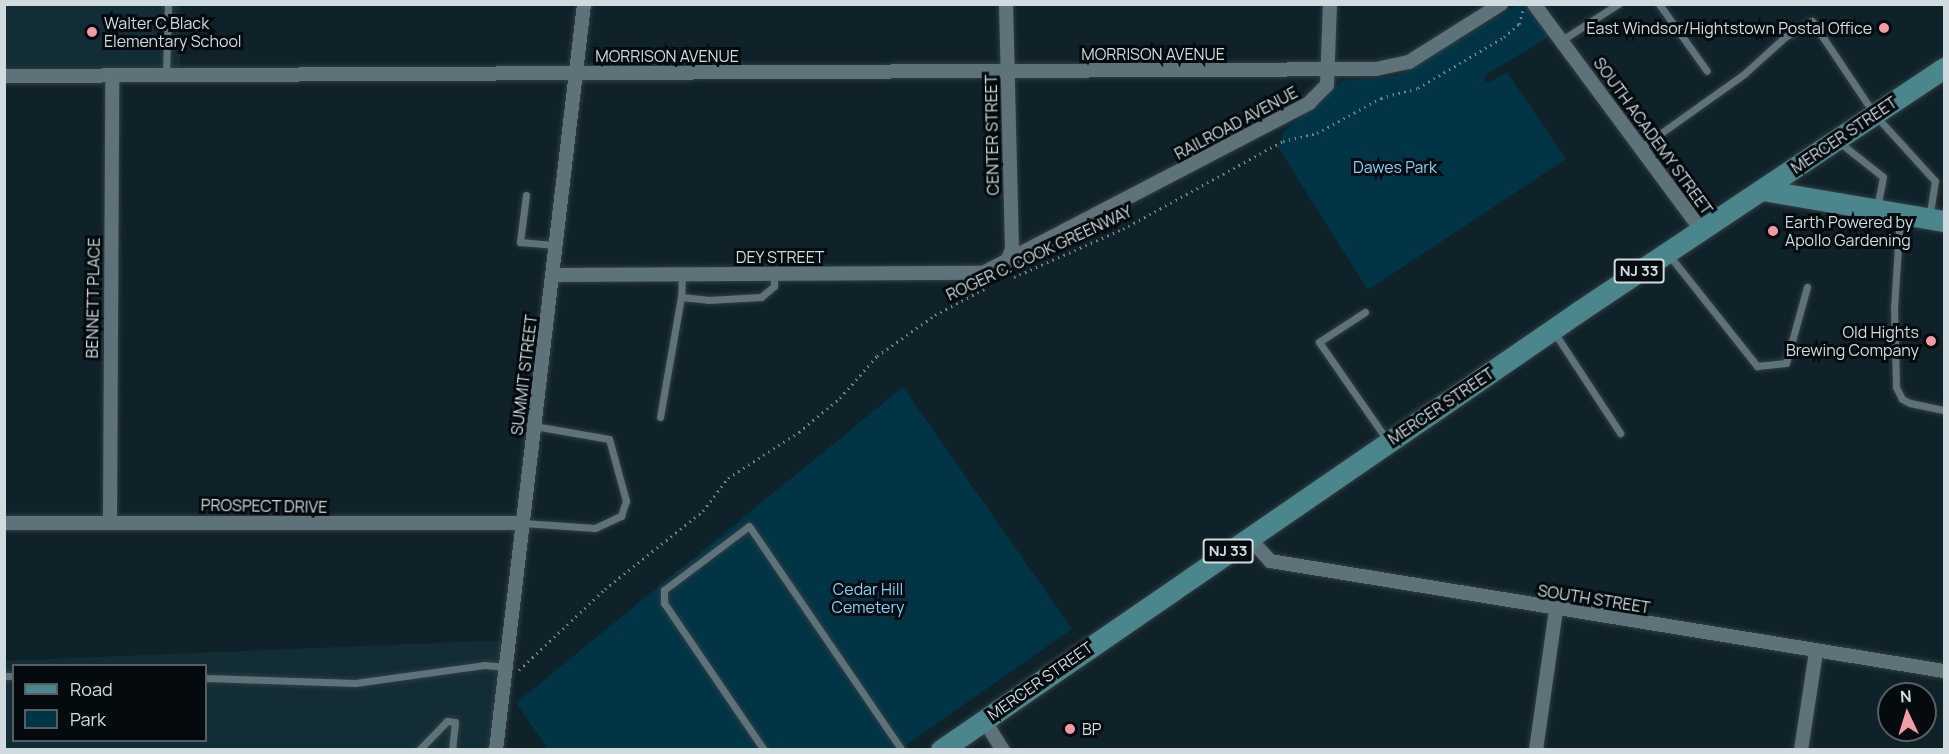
<!DOCTYPE html>
<style>
body{margin:0}
#map{position:relative;width:1949px;height:754px;overflow:hidden;background:#102229;font-family:Manrope,sans-serif}
div>[style]{position:absolute}
.built>*{inset:0;background:#132d37;transform-origin:0 0}
.green>*{inset:0;background:#013546}
.path>*{height:3px;margin-top:-1.5px;transform-origin:0;background:repeating-linear-gradient(90deg,#748288 0 1.5px,transparent 0 6px)}
.roads{filter:drop-shadow(0 0 2px #323d43) drop-shadow(0 0 2px #323d43)}
.lane>*{height:7px;margin:-3.5px;padding:0 3.5px;transform-origin:3.5px;border-radius:3.5px;background:#5e727a}
.street>*{height:14px;margin:-7px;padding:0 7px;transform-origin:7px;border-radius:7px;background:#5e727a}
.primary>*{height:21px;margin:-10.5px;padding:0 10.5px;transform-origin:10.5px;border-radius:10.5px;background:#4a868b}
.dots>*{width:16px;height:16px;translate:-50% -50%;box-sizing:border-box;border:3px solid #040a0d;border-radius:50%}
span{translate:-50% -50%;white-space:nowrap;text-align:center;line-height:1.15;-webkit-text-stroke:6px #040a0d;paint-order:stroke}
.shield-label span{padding:2px 4px;background:#040a0d;border:2px solid;border-radius:4px;-webkit-text-stroke-width:0}
.shield-label{font-size:15px;color:#d0dbe0;font-weight:700}
.poi-label{font-size:16px;color:#d0dbe0}
.left{translate:0 -50%;text-align:left}
.right{translate:-100% -50%;text-align:right}
.street-label{font-size:16px;color:#d0dbe0}
.park-label{font-size:16px;color:#7ad5f9}
.frame{position:absolute;inset:0;border:6px solid #d0dbe0;pointer-events:none}
.legend{position:absolute;left:12px;top:664px;width:195px;height:78px;box-sizing:border-box;background:#040a0d;border:2px solid #565e61;margin:0;padding:8px 10px;list-style:none;font-size:18px;color:#d0dbe0}
.legend li{display:flex;align-items:center;gap:12px;height:30px}
.legend b{width:30px;border:2px solid #565e61}
.north{position:absolute;left:1877px;top:682px;width:60px;height:60px;box-sizing:border-box;background:#040a0d;border:2px solid #565e61;border-radius:50%;rotate:356deg;font-size:16px;font-weight:700;line-height:24px;text-align:center;color:#d0dbe0}
.north::after{content:'';display:block;margin:auto;width:21px;height:27px;background:#f49aa4;clip-path:polygon(50% 0,100% 100%,50% 72%,0 100%)}
</style>
<div id="map">
<div class="built">
<div style="left:5px;top:5px;width:175px;height:62px"></div>
<div style="clip-path:polygon(evenodd,509px 640px,496px 750px,5px 749px,4px 661px,509px 640px,14px 666px,206px 666px,206px 740px,14px 740px,14px 666px)"></div>
</div>
<div class="green">
<div style="clip-path:polygon(1517px 5px,1526px 5px,1550px 36px,1485px 75px,1484px 80px,1489px 83px,1507px 72px,1566px 159px,1368px 290px,1278px 147px,1283px 132px,1342px 81px,1397px 76px)"></div>
<div style="clip-path:polygon(903px 387px,1072px 629px,900px 749px,548px 749px,516px 703px)"></div>
</div>
<div class="path">
<div style="left:1014px;top:277px;width:119px;rotate:-23.8deg"></div>
<div style="left:1123px;top:229px;width:183px;rotate:-28.8deg"></div>
<div style="left:1283px;top:141px;width:35px;rotate:-13deg"></div>
<div style="left:1317px;top:133px;width:73px;rotate:-28.7deg"></div>
<div style="left:1381px;top:98px;width:38px;rotate:-15deg"></div>
<div style="left:1418px;top:88px;width:100px;rotate:-30.7deg"></div>
<div style="left:1504px;top:37px;width:20px;rotate:-41deg"></div>
<div style="left:1519px;top:24px;width:14px;rotate:-73deg"></div>
<div style="left:519px;top:670px;width:118px;rotate:-43.3deg"></div>
<div style="left:605px;top:589px;width:125px;rotate:-38.5deg"></div>
<div style="left:703px;top:511px;width:41px;rotate:-52.9deg"></div>
<div style="left:728px;top:478px;width:85px;rotate:-32.9deg"></div>
<div style="left:799px;top:432px;width:53px;rotate:-39.7deg"></div>
<div style="left:840px;top:398px;width:56px;rotate:-48.6deg"></div>
<div style="left:877px;top:356px;width:71px;rotate:-35.3deg"></div>
<div style="left:935px;top:315px;width:58px;rotate:-27.9deg"></div>
</div>
<div class="roads">
<div class="lane">
<div style="left:1659px;top:4px;width:82px;rotate:54.4deg"></div>
<div style="left:1562px;top:40px;width:67px;rotate:-32.7deg"></div>
<div style="left:166px;top:75px;width:71px;rotate:-88.4deg"></div>
<div style="left:1839px;top:142px;width:56px;rotate:38.5deg"></div>
<div style="left:1883px;top:177px;width:32px;rotate:101deg"></div>
<div style="left:1640px;top:148px;width:128px;rotate:-35.4deg"></div>
<div style="left:1744px;top:74px;width:55px;rotate:-42.1deg"></div>
<div style="left:1785px;top:37px;width:31px;rotate:-31deg"></div>
<div style="left:1812px;top:21px;width:113px;rotate:56.2deg"></div>
<div style="left:1875px;top:115px;width:89px;rotate:47.7deg"></div>
<div style="left:1935px;top:181px;width:36px;rotate:99deg"></div>
<div style="left:526px;top:195px;width:47px;rotate:97.3deg"></div>
<div style="left:520px;top:242px;width:36px;rotate:5deg"></div>
<div style="left:1900px;top:216px;width:92px;rotate:93.7deg"></div>
<div style="left:1894px;top:308px;width:79px;rotate:88.5deg"></div>
<div style="left:1896px;top:387px;width:13px;rotate:63deg"></div>
<div style="left:1902px;top:399px;width:9px;rotate:27deg"></div>
<div style="left:1910px;top:403px;width:35px;rotate:12deg"></div>
<div style="left:1669px;top:255px;width:142px;rotate:51.6deg"></div>
<div style="left:1757px;top:366px;width:29px;rotate:-6deg"></div>
<div style="left:1786px;top:363px;width:79px;rotate:-74.6deg"></div>
<div style="left:682px;top:274px;width:23px;rotate:92deg"></div>
<div style="left:681px;top:297px;width:27px;rotate:6deg"></div>
<div style="left:708px;top:300px;width:53px;rotate:-3.2deg"></div>
<div style="left:761px;top:297px;width:17px;rotate:-40deg"></div>
<div style="left:774px;top:286px;width:13px;rotate:-90deg"></div>
<div style="left:1365px;top:312px;width:55px;rotate:146.9deg"></div>
<div style="left:1319px;top:342px;width:119px;rotate:55.2deg"></div>
<div style="left:1554px;top:332px;width:121px;rotate:56.8deg"></div>
<div style="left:660px;top:417px;width:122px;rotate:-80.1deg"></div>
<div style="left:523px;top:523px;width:72px;rotate:4deg"></div>
<div style="left:595px;top:528px;width:29px;rotate:-25deg"></div>
<div style="left:621px;top:516px;width:16px;rotate:-72deg"></div>
<div style="left:626px;top:501px;width:64px;rotate:-105.3deg"></div>
<div style="left:609px;top:439px;width:76px;rotate:-170.2deg"></div>
<div style="left:4px;top:676px;width:10px"></div>
<div style="left:206px;top:678px;width:149px;rotate:1.9deg"></div>
<div style="left:355px;top:683px;width:130px;rotate:-7.9deg"></div>
<div style="left:484px;top:665px;width:21px;rotate:5deg"></div>
<div style="left:419px;top:750px;width:40px;rotate:-46deg"></div>
<div style="left:447px;top:721px;width:8px;rotate:7deg"></div>
<div style="left:455px;top:722px;width:28px;rotate:96deg"></div>
<div style="left:764px;top:750px;width:178px;rotate:-124.2deg"></div>
<div style="left:664px;top:603px;width:13px;rotate:-90deg"></div>
<div style="left:664px;top:590px;width:106px;rotate:-37deg"></div>
<div style="left:749px;top:526px;width:271px;rotate:55.7deg"></div>
</div>
<div class="street">
<div style="left:1534px;top:4px;width:281px;rotate:53.5deg"></div>
<div style="left:4px;top:76px;width:1372px;rotate:-0.29deg"></div>
<div style="left:1376px;top:69px;width:34px;rotate:-12deg"></div>
<div style="left:1409px;top:62px;width:109px;rotate:-32.2deg"></div>
<div style="left:1006px;top:264px;width:16px;rotate:-68deg"></div>
<div style="left:1012px;top:249px;width:245px;rotate:-91.4deg"></div>
<div style="left:552px;top:275px;width:431px;rotate:-0.3deg"></div>
<div style="left:983px;top:273px;width:368px;rotate:-27.5deg"></div>
<div style="left:1309px;top:103px;width:25px;rotate:-45deg"></div>
<div style="left:1327px;top:85px;width:81px;rotate:-87.9deg"></div>
<div style="left:110px;top:521px;width:445px;rotate:-89.7deg"></div>
<div style="left:4px;top:523px;width:519px"></div>
<div style="left:1248px;top:537px;width:33px;rotate:47deg"></div>
<div style="left:1270px;top:561px;width:683px;rotate:9.27deg"></div>
<div style="left:984px;top:720px;width:36px;rotate:58deg"></div>
<div style="left:496px;top:750px;width:751px;rotate:-83.27deg"></div>
<div style="left:1536px;top:750px;width:141px;rotate:-81.9deg"></div>
<div style="left:1801px;top:750px;width:99px;rotate:-81.3deg"></div>
</div>
<div class="primary">
<div style="left:1762px;top:190px;width:185px;rotate:9.7deg"></div>
<div style="left:941px;top:750px;width:773px;rotate:-34.51deg"></div>
<div style="left:1578px;top:312px;width:440px;rotate:-33.7deg"></div>
</div>
</div>
<div class="dots">
<div style="left:1884px;top:28px;background:#f49aa4"></div>
<div style="left:92px;top:32px;background:#f49aa4"></div>
<div style="left:1773px;top:231px;background:#f49aa4"></div>
<div style="left:1931px;top:341px;background:#f49aa4"></div>
<div style="left:1070px;top:729px;background:#f49aa4"></div>
</div>
<div class="shield-label">
<span style="left:1639px;top:271px">NJ 33</span>
<span style="left:1228px;top:551px">NJ 33</span>
</div>
<div class="poi-label">
<span class="left" style="left:104px;top:32px">Walter C Black<br>Elementary School</span>
<span class="right" style="left:1872px;top:28px">East Windsor/Hightstown Postal Office</span>
<span class="left" style="left:1785px;top:231px">Earth Powered by<br>Apollo Gardening</span>
<span class="right" style="left:1919px;top:341px">Old Hights<br>Brewing Company</span>
<span class="left" style="left:1082px;top:729px">BP</span>
</div>
<div class="street-label">
<span style="left:1153px;top:54px">MORRISON AVENUE</span>
<span style="left:667px;top:56px">MORRISON AVENUE</span>
<span style="left:1236px;top:123px;rotate:-28deg">RAILROAD AVENUE</span>
<span style="left:992px;top:135px;rotate:-91deg">CENTER STREET</span>
<span style="left:1844px;top:135px;rotate:-34deg">MERCER STREET</span>
<span style="left:1653px;top:136px;rotate:54deg">SOUTH ACADEMY STREET</span>
<span style="left:1039px;top:253px;rotate:-25deg">ROGER C. COOK GREENWAY</span>
<span style="left:780px;top:257px">DEY STREET</span>
<span style="left:93px;top:298px;rotate:-89deg">BENNETT PLACE</span>
<span style="left:524px;top:375px;rotate:-83deg">SUMMIT STREET</span>
<span style="left:1441px;top:406px;rotate:-34deg">MERCER STREET</span>
<span style="left:264px;top:506px;rotate:1deg">PROSPECT DRIVE</span>
<span style="left:1594px;top:599px;rotate:9deg">SOUTH STREET</span>
<span style="left:1040px;top:681px;rotate:-35deg">MERCER STREET</span>
</div>
<div class="park-label">
<span style="left:1395px;top:167px">Dawes Park</span>
<span style="left:868px;top:598px">Cedar Hill<br>Cemetery</span>
</div>
<div class="frame"></div>
<ul class="legend">
<li><b style="height:8px;background:#4a868b"></b>Road</li>
<li><b style="height:16px;background:#013546"></b>Park</li>
</ul>
<div class="north">N</div>
</div>
